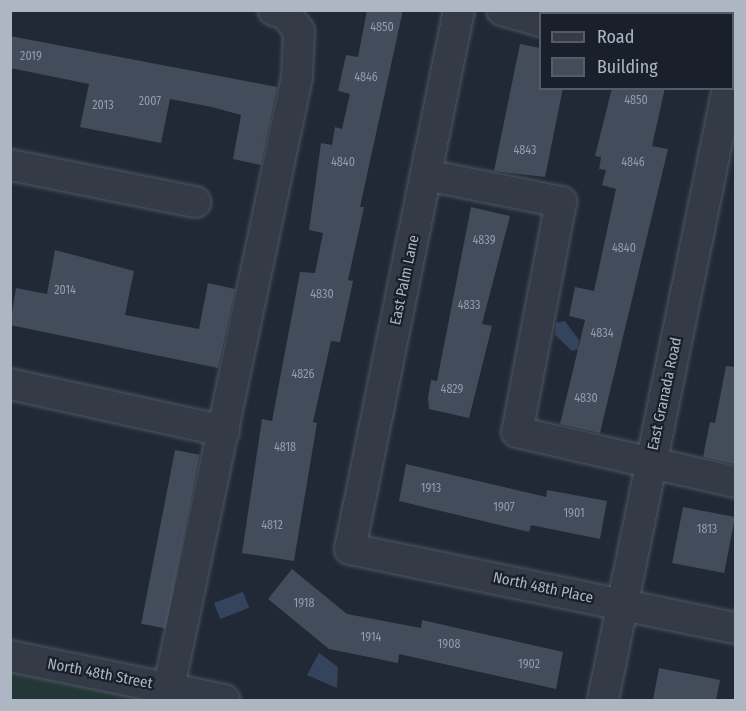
<!DOCTYPE html>
<style>
body{margin:0}
#map{position:relative;width:746px;height:711px;overflow:hidden;background:#212936;font-family:"Fira Sans Condensed",sans-serif}
div>[style]{position:absolute}
.green>*{inset:0;background:#243638}
.water>*{inset:0;background:#35445d;transform-origin:0 0}
.building>*{inset:0;background:#424c5b;transform-origin:0 0}
.roads{filter:drop-shadow(0 0 2px #4f5662) drop-shadow(0 0 2px #4f5662)}
.minor>*{height:30px;margin:-15px;padding:0 15px;transform-origin:15px;border-radius:15px;background:#343b47}
span{translate:-50% -50%;white-space:nowrap;text-align:center;line-height:1.15;-webkit-text-stroke:4.5px #1a202b;paint-order:stroke}
.number-label{font-size:12px;color:#939caa}
.number-label span{-webkit-text-stroke-width:0}
.street-label{font-size:15px;color:#aeb6c4}
.frame{position:absolute;inset:0;border:12px solid #aeb6c4;pointer-events:none}
.legend{position:absolute;left:539px;top:12px;width:195px;height:78px;box-sizing:border-box;background:#1a202b;border:2px solid #555c68;margin:0;padding:8px 10px;list-style:none;font-size:18px;color:#aeb6c4}
.legend li{display:flex;align-items:center;gap:12px;height:30px}
.legend b{width:30px;border:2px solid #555c68}
</style>
<div id="map">
<div class="green">
<div style="clip-path:polygon(10px 671px,164px 700px,11px 700px)"></div>
</div>
<div class="water">
<div style="clip-path:polygon(565px 321px,579px 340px,578px 349px,572px 351px,555px 335px,556px 323px)"></div>
<div style="left:243px;top:592px;width:17px;height:31px;rotate:69deg"></div>
<div style="clip-path:polygon(319px 653px,338px 667px,337px 688px,307px 675px)"></div>
</div>
<div class="building">
<div style="clip-path:polygon(367px 10px,403px 10px,360px 207px,364px 207px,348px 280px,353px 281px,340px 342px,331px 341px,313px 422px,317px 423px,294px 561px,242px 553px,262px 419px,272px 421px,300px 272px,315px 273px,323px 233px,309px 230px,321px 143px,332px 145px,335px 127px,342px 129px,350px 94px,338px 91px,346px 55px,358px 57px)"></div>
<div style="clip-path:polygon(10px 36px,277px 87px,261px 165px,233px 159px,241px 115px,212px 107px,170px 99px,161px 143px,80px 127px,89px 84px,10px 68px)"></div>
<div style="clip-path:polygon(520px 44px,540px 48px,540px 88px,563px 88px,545px 177px,494px 171px)"></div>
<div style="clip-path:polygon(612px 88px,665px 88px,652px 146px,668px 149px,600px 433px,560px 424px,585px 320px,569px 316px,575px 287px,594px 291px,616px 189px,602px 185px,606px 170px,599px 169px,601px 157px,595px 156px)"></div>
<div style="clip-path:polygon(471px 207px,510px 216px,482px 324px,492px 326px,469px 418px,429px 409px,428px 398px,431px 380px,437px 381px)"></div>
<div style="clip-path:polygon(55px 250px,134px 271px,125px 315px,199px 329px,208px 283px,235px 289px,218px 368px,10px 325px,16px 288px,47px 294px)"></div>
<div style="clip-path:polygon(726px 366px,735px 367px,735px 464px,703px 457px,710px 422px,715px 423px)"></div>
<div style="left:175px;top:450px;width:25px;height:177px;rotate:11deg"></div>
<div style="clip-path:polygon(406px 464px,546px 497px,547px 490px,607px 501px,600px 539px,531px 525px,529px 532px,399px 501px)"></div>
<div style="left:683px;top:507px;width:53px;height:57px;rotate:11deg"></div>
<div style="clip-path:polygon(292px 569px,347px 614px,421px 628px,422px 620px,563px 652px,556px 689px,399px 654px,398px 663px,329px 649px,268px 599px)"></div>
<div style="clip-path:polygon(659px 668px,720px 680px,716px 700px,653px 700px)"></div>
</div>
<div class="roads">
<div class="minor">
<div style="left:459px;top:10px;width:550px;rotate:101.43deg"></div>
<div style="left:350px;top:549px;width:394px;rotate:11.6deg"></div>
<div style="left:502px;top:10px;width:40px;rotate:16deg"></div>
<div style="left:603px;top:14px;width:4px;rotate:-76deg"></div>
<div style="left:732px;top:65px;width:16px;rotate:-75deg"></div>
<div style="left:10px;top:165px;width:189px;rotate:11.3deg"></div>
<div style="left:426px;top:175px;width:138px;rotate:11.3deg"></div>
<div style="left:561px;top:202px;width:234px;rotate:100.8deg"></div>
<div style="left:517px;top:432px;width:225px;rotate:12.9deg"></div>
<div style="left:10px;top:384px;width:219px;rotate:12.4deg"></div>
<div style="left:10px;top:656px;width:219px;rotate:11.6deg"></div>
<div style="left:169px;top:687px;width:623px;rotate:-78.15deg"></div>
<div style="left:297px;top:77px;width:46px;rotate:-87.5deg"></div>
<div style="left:299px;top:31px;width:23px;rotate:-128deg"></div>
<div style="left:285px;top:13px;width:12px;rotate:-166deg"></div>
<div style="left:603px;top:700px;width:625px;rotate:-78.46deg"></div>
</div>
</div>
<div class="number-label">
<span style="left:382px;top:28px">4850</span>
<span style="left:31px;top:57px">2019</span>
<span style="left:366px;top:78px">4846</span>
<span style="left:636px;top:101px">4850</span>
<span style="left:150px;top:102px">2007</span>
<span style="left:103px;top:106px">2013</span>
<span style="left:525px;top:151px">4843</span>
<span style="left:343px;top:163px">4840</span>
<span style="left:633px;top:163px">4846</span>
<span style="left:484px;top:241px">4839</span>
<span style="left:624px;top:249px">4840</span>
<span style="left:65px;top:291px">2014</span>
<span style="left:322px;top:295px">4830</span>
<span style="left:469px;top:306px">4833</span>
<span style="left:602px;top:334px">4834</span>
<span style="left:303px;top:375px">4826</span>
<span style="left:452px;top:390px">4829</span>
<span style="left:586px;top:399px">4830</span>
<span style="left:285px;top:448px">4818</span>
<span style="left:431px;top:489px">1913</span>
<span style="left:504px;top:508px">1907</span>
<span style="left:574px;top:514px">1901</span>
<span style="left:272px;top:526px">4812</span>
<span style="left:707px;top:530px">1813</span>
<span style="left:304px;top:604px">1918</span>
<span style="left:371px;top:638px">1914</span>
<span style="left:449px;top:645px">1908</span>
<span style="left:529px;top:665px">1902</span>
</div>
<div class="street-label">
<span style="left:405px;top:280px;rotate:-78deg">East Palm Lane</span>
<span style="left:665px;top:394px;rotate:-78deg">East Granada Road</span>
<span style="left:543px;top:588px;rotate:12deg">North 48th Place</span>
<span style="left:100px;top:674px;rotate:11deg">North 48th Street</span>
</div>
<div class="frame"></div>
<ul class="legend">
<li><b style="height:8px;background:#343b47"></b>Road</li>
<li><b style="height:16px;background:#424c5b"></b>Building</li>
</ul>
</div>
